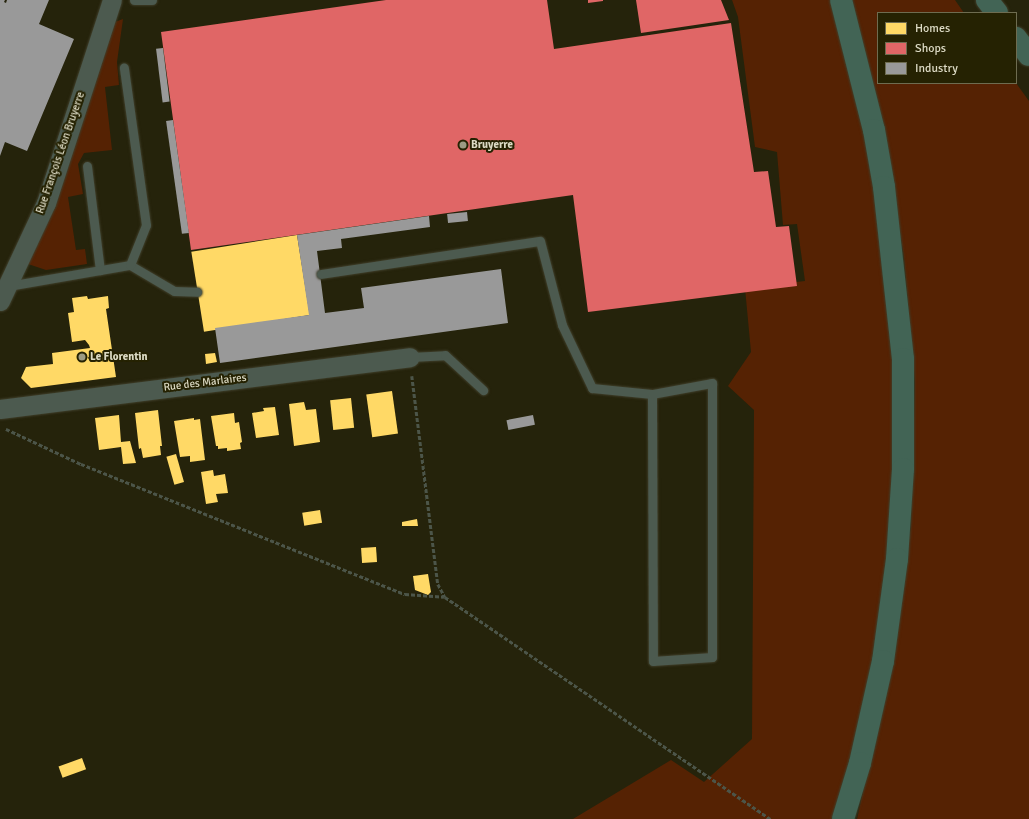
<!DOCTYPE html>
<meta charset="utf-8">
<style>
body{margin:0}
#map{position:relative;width:1029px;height:819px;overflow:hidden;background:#25230b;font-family:Signika,sans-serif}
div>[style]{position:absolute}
.green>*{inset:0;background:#552203}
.homes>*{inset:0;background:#ffd966;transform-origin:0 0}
.shops>*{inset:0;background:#e06666}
.industry>*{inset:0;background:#999;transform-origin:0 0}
.path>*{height:2.5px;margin-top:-1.25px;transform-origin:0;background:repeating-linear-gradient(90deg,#4c5549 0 4px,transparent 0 6px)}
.roads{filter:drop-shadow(0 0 1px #403f2b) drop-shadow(0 0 1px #403f2b)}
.service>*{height:9px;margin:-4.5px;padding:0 4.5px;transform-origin:4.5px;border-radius:4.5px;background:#4c5a4f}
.minor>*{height:19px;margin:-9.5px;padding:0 9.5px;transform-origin:9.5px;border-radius:9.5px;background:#4c5a4f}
.motorway>*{height:22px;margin:-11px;padding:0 11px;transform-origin:11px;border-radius:11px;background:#426455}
.dots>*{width:11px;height:11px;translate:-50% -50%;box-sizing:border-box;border:2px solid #252202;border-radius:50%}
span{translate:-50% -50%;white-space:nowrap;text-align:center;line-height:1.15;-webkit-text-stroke:4px #252202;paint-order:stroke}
.poi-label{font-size:11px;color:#dcdac4;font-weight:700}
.left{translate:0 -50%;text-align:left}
.street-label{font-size:11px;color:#dcdac4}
.legend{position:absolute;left:877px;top:12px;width:140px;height:72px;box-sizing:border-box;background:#252202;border:1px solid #6e6c50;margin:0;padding:5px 7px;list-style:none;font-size:12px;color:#dcdac4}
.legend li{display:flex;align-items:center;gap:8px;height:20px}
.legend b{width:20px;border:1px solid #6e6c50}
</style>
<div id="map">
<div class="green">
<div style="clip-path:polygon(732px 0,840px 0,881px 167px,903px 389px,889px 616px,840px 819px,573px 819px,671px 760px,704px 782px,752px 739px,754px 410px,728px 386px,751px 352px,745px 288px,805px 281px,797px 224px,783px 225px,777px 152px,755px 147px,738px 17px)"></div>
<div style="clip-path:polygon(851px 0,955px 0,964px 13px,878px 13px,878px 83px,1016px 83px,1029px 101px,1029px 819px,857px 819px,888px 679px,911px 526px,915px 382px,904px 257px,882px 121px)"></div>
<div style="clip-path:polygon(123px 19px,117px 62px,119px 85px,105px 87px,112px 150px,84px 153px,78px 164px,83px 194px,68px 197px,76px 250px,85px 249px,87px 264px,46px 270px,28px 264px,115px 22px)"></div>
</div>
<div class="homes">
<div style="left:297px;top:235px;width:81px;height:107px;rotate:81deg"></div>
<div style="clip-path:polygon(87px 296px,88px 299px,108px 296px,109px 308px,106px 309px,116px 377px,31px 388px,21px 378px,26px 367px,53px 364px,52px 353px,90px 348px,89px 345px,85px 340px,72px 342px,68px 313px,74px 312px,72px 298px)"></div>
<div style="clip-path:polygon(215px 353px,217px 362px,206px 364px,205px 354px)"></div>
<div style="left:392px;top:391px;width:43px;height:26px;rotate:82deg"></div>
<div style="left:351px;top:398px;width:30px;height:21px;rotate:84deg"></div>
<div style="clip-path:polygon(304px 402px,306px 410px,316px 409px,320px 442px,294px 446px,289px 404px)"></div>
<div style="clip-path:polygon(275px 407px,279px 435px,256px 438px,252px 413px,264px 411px,263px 408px)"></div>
<div style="clip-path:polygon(158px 410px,162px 446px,160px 446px,161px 455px,143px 458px,141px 448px,139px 449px,135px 413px)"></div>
<div style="clip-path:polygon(234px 413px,235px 423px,239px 422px,242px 442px,240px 443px,241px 449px,227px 451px,227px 448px,218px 449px,218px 446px,216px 446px,211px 416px)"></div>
<div style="clip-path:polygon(119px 415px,121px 442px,130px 441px,136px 463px,123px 464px,121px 447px,99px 450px,95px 418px)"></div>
<div style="clip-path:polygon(194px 418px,194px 420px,200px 419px,205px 460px,190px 462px,190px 456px,180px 457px,174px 421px)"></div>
<div style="left:176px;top:454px;width:29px;height:10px;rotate:74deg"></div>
<div style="clip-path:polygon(213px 470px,214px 476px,225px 474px,228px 493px,216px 494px,218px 502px,206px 504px,201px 472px)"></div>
<div style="left:320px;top:510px;width:13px;height:18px;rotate:81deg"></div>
<div style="clip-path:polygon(417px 519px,418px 526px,402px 526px,402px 522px)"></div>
<div style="left:376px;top:547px;width:15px;height:15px;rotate:86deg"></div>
<div style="clip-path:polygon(428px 574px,431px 592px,428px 595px,415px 590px,413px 576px)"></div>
<div style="left:82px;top:758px;width:12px;height:25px;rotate:70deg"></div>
</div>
<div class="shops">
<div style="clip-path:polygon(386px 0,547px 0,554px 49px,731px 23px,754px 172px,768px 171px,776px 227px,789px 226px,797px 286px,588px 312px,573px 195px,191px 250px,161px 32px)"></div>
<div style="clip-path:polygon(588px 0,603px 0,603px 1px,588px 3px)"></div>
<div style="clip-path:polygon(636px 0,721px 0,729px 20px,641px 33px)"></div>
</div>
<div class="industry">
<div style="clip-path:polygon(0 0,5px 0,4px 2px,6px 3px,7px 0,49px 0,39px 24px,74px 39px,27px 151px,5px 142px,0 156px)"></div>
<div style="left:163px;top:48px;width:54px;height:7px;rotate:83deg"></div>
<div style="left:173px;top:120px;width:114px;height:7px;rotate:82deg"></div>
<div style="left:467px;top:212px;width:9px;height:20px;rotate:84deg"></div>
<div style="clip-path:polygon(429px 216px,430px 227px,341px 239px,342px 248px,317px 251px,325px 313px,364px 308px,361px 288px,501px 269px,508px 323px,220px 363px,215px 328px,309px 315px,297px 235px)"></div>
<div style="left:533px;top:415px;width:10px;height:27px;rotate:79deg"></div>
</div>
<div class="path">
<div style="left:412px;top:376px;width:210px;rotate:82.9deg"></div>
<div style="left:438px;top:584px;width:15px;rotate:62deg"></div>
<div style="left:445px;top:597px;width:394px;rotate:34.3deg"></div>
<div style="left:6px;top:429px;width:83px;rotate:25deg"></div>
<div style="left:81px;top:464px;width:349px;rotate:21.9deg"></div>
<div style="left:405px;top:594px;width:39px;rotate:4deg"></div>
</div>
<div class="roads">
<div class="service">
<div style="left:134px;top:0;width:18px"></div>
<div style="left:87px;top:166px;width:105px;rotate:82.9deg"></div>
<div style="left:130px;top:265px;width:51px;rotate:30.6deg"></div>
<div style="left:174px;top:291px;width:23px;rotate:2deg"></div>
<div style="left:321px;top:274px;width:221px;rotate:-8.6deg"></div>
<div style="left:540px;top:241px;width:87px;rotate:75.3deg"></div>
<div style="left:562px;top:325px;width:70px;rotate:64.5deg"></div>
<div style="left:592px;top:388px;width:60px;rotate:5.7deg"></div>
<div style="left:652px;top:394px;width:267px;rotate:89.8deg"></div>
<div style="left:653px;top:661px;width:59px;rotate:-3.9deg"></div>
<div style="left:712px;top:657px;width:274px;rotate:-90deg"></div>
<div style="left:712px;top:383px;width:61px;rotate:169.6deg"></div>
<div style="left:8px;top:286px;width:124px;rotate:-9.8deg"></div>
<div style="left:130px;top:265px;width:43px;rotate:-68.2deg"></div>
<div style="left:146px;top:225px;width:159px;rotate:-98deg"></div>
<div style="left:410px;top:357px;width:35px;rotate:-3deg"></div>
<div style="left:445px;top:355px;width:52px;rotate:42.6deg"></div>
</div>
<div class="minor">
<div style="left:0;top:301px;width:108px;rotate:-64.9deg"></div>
<div style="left:46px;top:203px;width:213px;rotate:-72deg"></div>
<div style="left:0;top:409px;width:413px;rotate:-7.2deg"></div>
</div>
<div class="motorway">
<div style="left:841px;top:0;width:134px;rotate:75.8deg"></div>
<div style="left:874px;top:130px;width:58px;rotate:80deg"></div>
<div style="left:884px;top:187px;width:173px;rotate:83.7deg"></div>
<div style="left:903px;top:359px;width:110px;rotate:90deg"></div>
<div style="left:903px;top:469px;width:90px;rotate:93.8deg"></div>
<div style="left:897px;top:559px;width:103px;rotate:97.8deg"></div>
<div style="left:883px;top:661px;width:105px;rotate:102.7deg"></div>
<div style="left:860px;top:763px;width:59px;rotate:106.9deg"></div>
<div style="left:987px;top:0;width:16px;rotate:52deg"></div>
<div style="left:1016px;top:38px;width:21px;rotate:53deg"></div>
</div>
</div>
<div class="dots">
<div style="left:463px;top:145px;background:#9c9a83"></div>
<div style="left:82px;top:357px;background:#9c9a83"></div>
</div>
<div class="poi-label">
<span class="left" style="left:471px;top:145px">Bruyerre</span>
<span class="left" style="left:90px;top:357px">Le Florentin</span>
</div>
<div class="street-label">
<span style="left:61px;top:153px;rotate:-71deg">Rue François Léon Bruyerre</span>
<span style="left:205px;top:383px;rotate:-7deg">Rue des Marlaires</span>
</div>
<ul class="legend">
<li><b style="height:11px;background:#ffd966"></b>Homes</li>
<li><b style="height:11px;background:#e06666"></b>Shops</li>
<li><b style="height:11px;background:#999"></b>Industry</li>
</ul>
</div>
